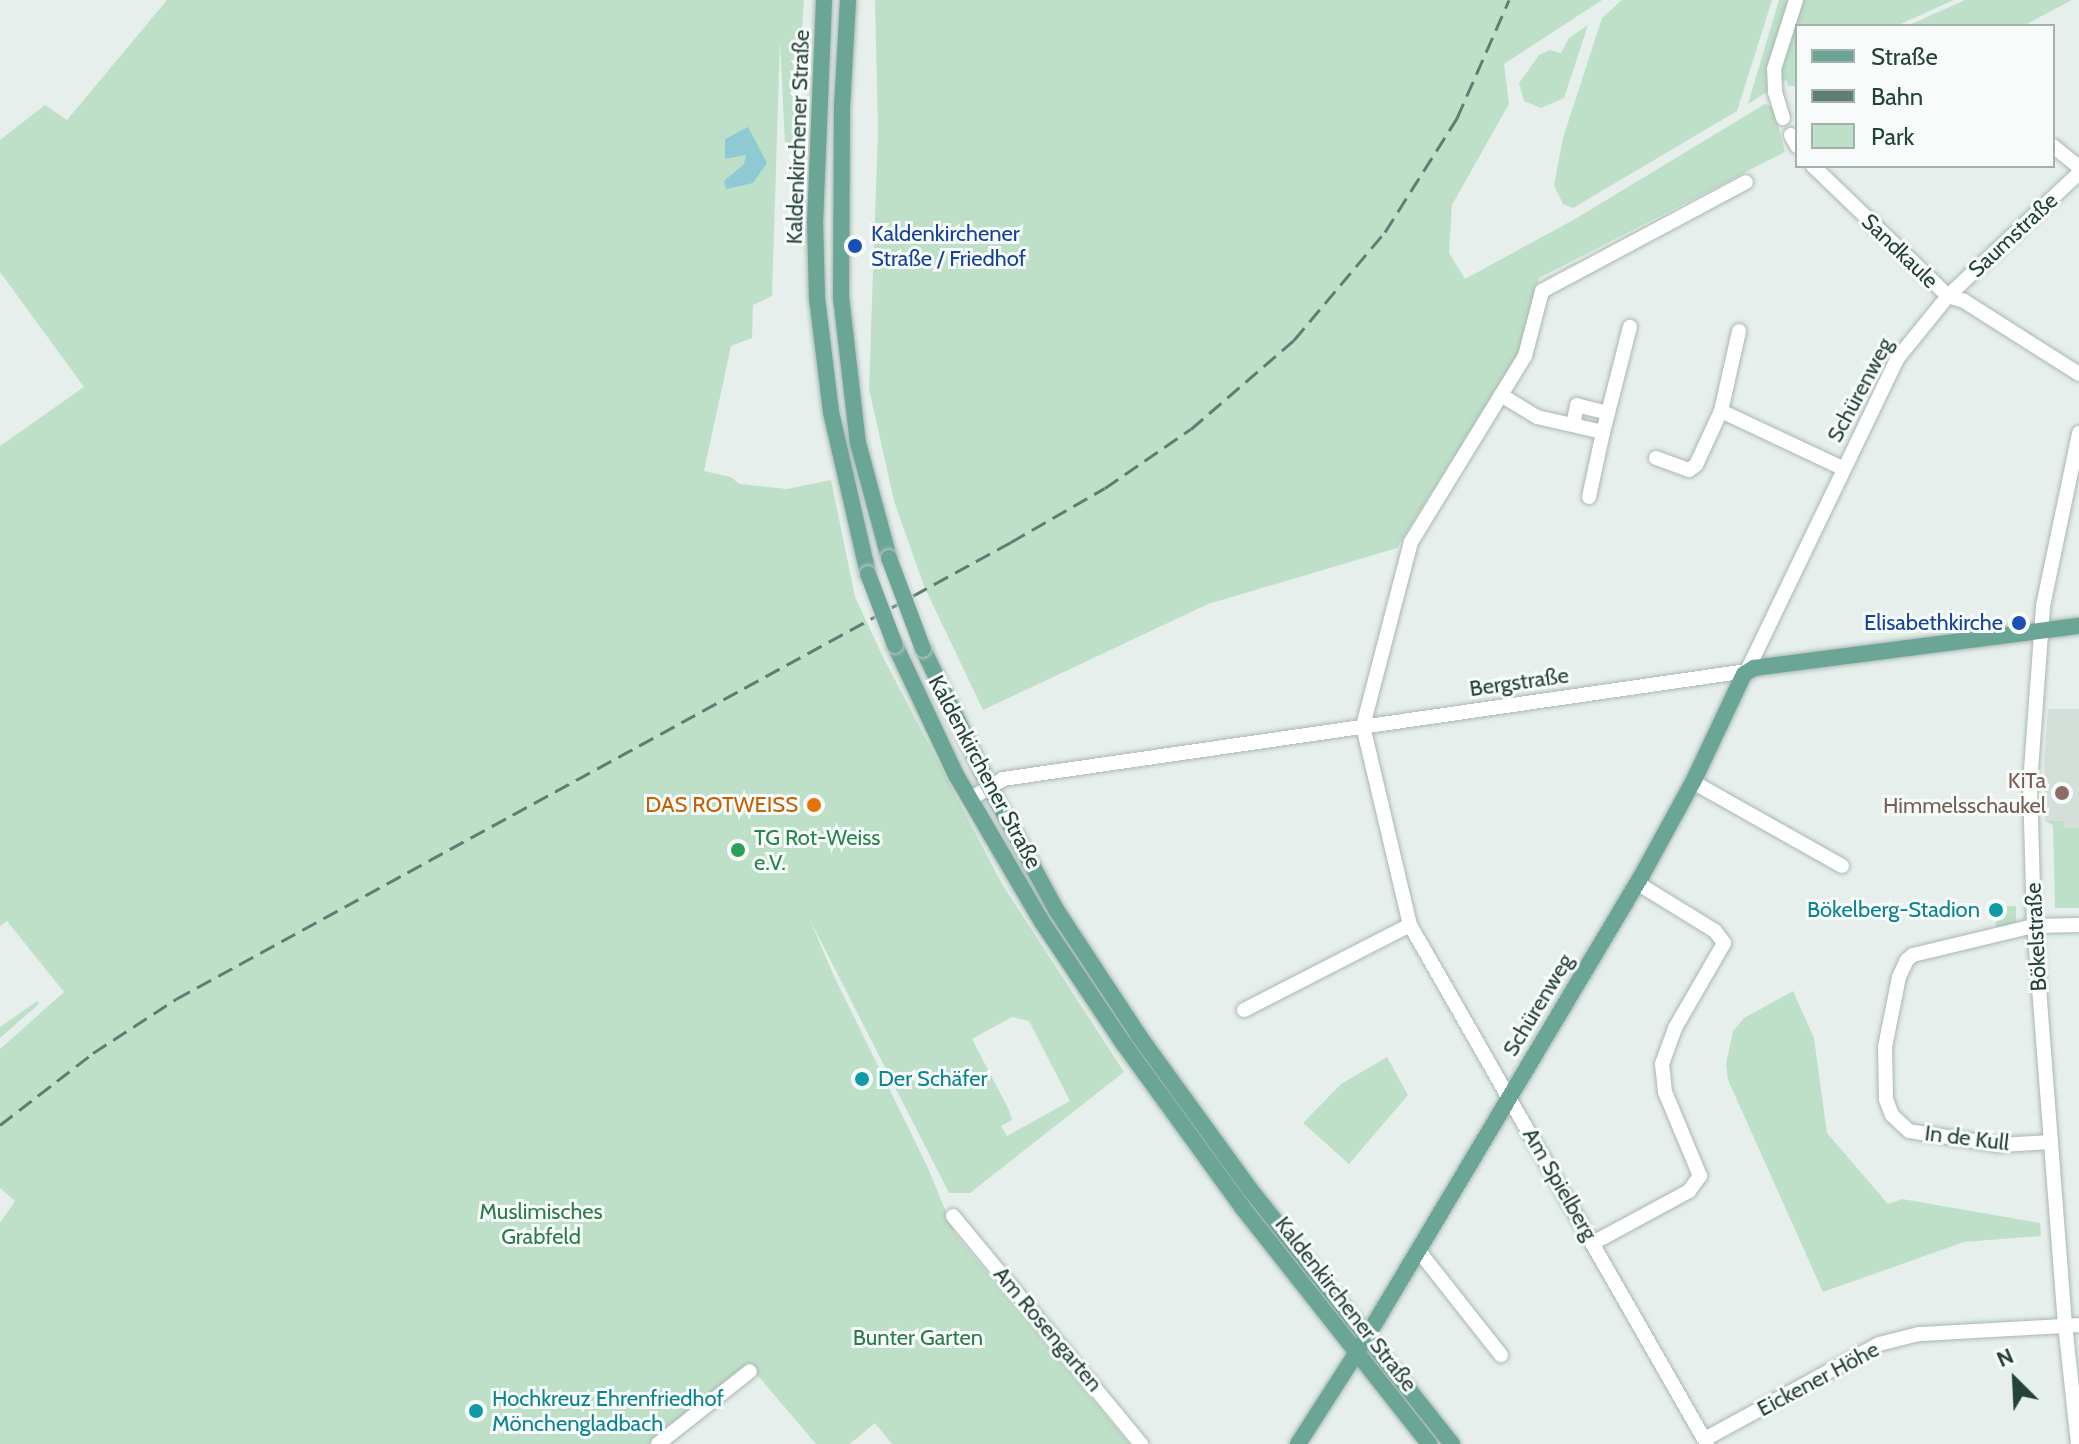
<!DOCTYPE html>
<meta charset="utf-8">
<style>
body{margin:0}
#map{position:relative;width:2079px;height:1444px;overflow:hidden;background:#e6efeb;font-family:Cabin,sans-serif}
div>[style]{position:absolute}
.built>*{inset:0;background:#d4dfda}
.green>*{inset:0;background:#bfe0c8}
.water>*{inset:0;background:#8ec9d4}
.roads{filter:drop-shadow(0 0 2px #a8b8b2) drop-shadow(0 0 2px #a8b8b2)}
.minor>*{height:14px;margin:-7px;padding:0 7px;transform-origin:7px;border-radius:7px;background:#fff}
.major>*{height:16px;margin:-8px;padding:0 8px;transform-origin:8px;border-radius:8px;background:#6aa596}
.rail>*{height:3px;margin-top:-1.5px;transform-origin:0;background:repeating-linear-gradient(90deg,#5f7d75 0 16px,transparent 0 24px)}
.bridges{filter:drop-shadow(0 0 2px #c2cac8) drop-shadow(0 0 2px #c2cac8)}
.major-bridge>*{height:16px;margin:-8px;padding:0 8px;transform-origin:8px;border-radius:8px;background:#6aa596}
.dots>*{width:22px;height:22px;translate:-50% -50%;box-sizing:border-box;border:4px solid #f7fbf9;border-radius:50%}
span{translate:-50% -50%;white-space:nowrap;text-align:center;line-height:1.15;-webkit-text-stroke:6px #f7fbf9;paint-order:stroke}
.street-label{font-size:22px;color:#24423a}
.transit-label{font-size:22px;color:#164399}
.left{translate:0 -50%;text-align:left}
.right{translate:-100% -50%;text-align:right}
.education-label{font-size:22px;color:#785e54}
.food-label{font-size:22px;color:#c56008}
.leisure-label{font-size:22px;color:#27864d}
.culture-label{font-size:22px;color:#0d838f}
.park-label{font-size:22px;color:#2d7a4b}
.legend{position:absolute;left:1795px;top:24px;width:260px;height:144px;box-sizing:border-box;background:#f7fbf9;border:2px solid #a3b1ad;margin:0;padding:10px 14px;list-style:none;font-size:24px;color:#24423a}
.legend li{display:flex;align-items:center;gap:16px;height:40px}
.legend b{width:40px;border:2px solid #a3b1ad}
.north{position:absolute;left:1975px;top:1340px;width:80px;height:80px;-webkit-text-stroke:6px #f7fbf9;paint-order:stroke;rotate:336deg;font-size:22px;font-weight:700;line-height:32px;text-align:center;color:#24423a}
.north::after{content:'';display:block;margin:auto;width:28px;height:36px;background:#24423a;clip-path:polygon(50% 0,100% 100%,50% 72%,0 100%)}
</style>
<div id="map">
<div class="built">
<div style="clip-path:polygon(2048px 709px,2079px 709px,2079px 828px,2063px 828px,2063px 821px,2045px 821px,2044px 764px)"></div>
</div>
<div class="green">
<div style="clip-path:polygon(evenodd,167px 0,804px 0,793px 144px,785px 144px,780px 40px,772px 296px,753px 305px,752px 338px,731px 346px,704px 471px,731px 477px,739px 484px,787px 489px,831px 480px,855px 597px,884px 659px,1002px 884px,1124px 1072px,970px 1193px,949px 1193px,810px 920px,833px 974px,928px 1168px,955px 1234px,1129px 1444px,892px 1444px,875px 1423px,850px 1444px,816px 1444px,748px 1364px,650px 1444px,0 1444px,0 1223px,15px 1201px,0 1188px,0 1049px,64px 992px,7px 921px,0 926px,0 446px,84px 387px,0 272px,0 140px,45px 105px,67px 120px,167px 0,1012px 1017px,1029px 1021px,1070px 1101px,1007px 1136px,1001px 1126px,1012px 1120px,1009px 1110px,972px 1039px,1012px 1017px)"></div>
<div style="clip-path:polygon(875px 0,1602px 0,1504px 64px,1509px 104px,1452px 205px,1449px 253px,1465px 279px,1575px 219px,1765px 104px,1774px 108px,1785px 152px,1539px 278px,1522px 347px,1397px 548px,1208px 604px,983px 710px,924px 586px,894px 501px,869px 389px,878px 130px)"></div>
<div style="clip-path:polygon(1622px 0,1772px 0,1737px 111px,1573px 208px,1563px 204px,1554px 185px,1563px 138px,1602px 18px)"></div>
<div style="clip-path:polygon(1779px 0,1792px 0,1770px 90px,1748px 104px)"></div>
<div style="clip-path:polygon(1800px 0,1954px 0,1896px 26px,1797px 26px,1797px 86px,1788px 86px,1786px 79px,1779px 89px,1778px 78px)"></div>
<div style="clip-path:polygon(1965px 0,2072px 0,2023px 26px,1907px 26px)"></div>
<div style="clip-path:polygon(1588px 25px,1564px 98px,1541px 108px,1524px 101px,1519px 83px,1539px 55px,1550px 50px,1561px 53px,1569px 38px)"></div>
<div style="clip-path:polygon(2045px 821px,2064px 821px,2063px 828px,2079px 828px,2079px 908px,2055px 908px,2053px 825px)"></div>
<div style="clip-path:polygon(2016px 906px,2016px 924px,1996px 928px,1996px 907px)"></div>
<div style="clip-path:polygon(1793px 991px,1814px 1038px,1827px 1133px,1888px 1204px,1902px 1199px,2040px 1223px,2041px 1236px,1964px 1242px,1823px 1292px,1728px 1080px,1726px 1064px,1733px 1031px,1744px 1018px)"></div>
<div style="clip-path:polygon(37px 1001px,39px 1004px,0 1038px,0 1027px)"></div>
<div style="clip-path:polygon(1387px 1057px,1408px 1095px,1349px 1164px,1303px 1123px,1341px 1084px)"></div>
</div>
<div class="water">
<div style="clip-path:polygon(748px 127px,767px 163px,753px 183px,726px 189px,724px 181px,744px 164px,746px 155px,725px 159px,725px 139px)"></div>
</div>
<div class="roads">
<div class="minor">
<div style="left:1783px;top:118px;width:27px;rotate:-107deg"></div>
<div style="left:1775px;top:92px;width:23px;rotate:-92deg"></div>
<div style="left:1774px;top:69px;width:72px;rotate:-72.3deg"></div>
<div style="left:1791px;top:135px;width:13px;rotate:61deg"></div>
<div style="left:2053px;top:146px;width:33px;rotate:39deg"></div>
<div style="left:1813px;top:166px;width:187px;rotate:43.9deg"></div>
<div style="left:1948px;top:296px;width:17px;rotate:17deg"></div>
<div style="left:1964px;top:301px;width:136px;rotate:32.4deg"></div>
<div style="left:1501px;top:395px;width:42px;rotate:31.4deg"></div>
<div style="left:1537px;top:417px;width:68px;rotate:12.8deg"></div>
<div style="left:1603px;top:432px;width:20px;rotate:-75deg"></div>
<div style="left:1608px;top:413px;width:32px;rotate:-166deg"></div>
<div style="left:1577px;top:405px;width:20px;rotate:101deg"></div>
<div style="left:1721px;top:411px;width:136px;rotate:25.2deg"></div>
<div style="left:1608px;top:413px;width:89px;rotate:-75.7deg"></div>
<div style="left:1656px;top:458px;width:35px;rotate:20deg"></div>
<div style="left:1689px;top:470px;width:9px;rotate:-36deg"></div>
<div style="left:1696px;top:465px;width:60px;rotate:-65.2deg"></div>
<div style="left:1721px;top:411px;width:82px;rotate:-77.3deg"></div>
<div style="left:1589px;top:497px;width:66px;rotate:-77.8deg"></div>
<div style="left:1693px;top:782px;width:171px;rotate:29.4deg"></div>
<div style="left:970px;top:799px;width:39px;rotate:-31deg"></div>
<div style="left:1003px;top:779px;width:752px;rotate:-8.26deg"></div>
<div style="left:1747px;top:671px;width:346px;rotate:-64.3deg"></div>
<div style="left:1897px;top:359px;width:81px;rotate:-51deg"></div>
<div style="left:1948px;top:296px;width:180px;rotate:-43.2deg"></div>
<div style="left:1244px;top:1010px;width:186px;rotate:-27.1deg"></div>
<div style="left:2051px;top:1142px;width:51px;rotate:176.6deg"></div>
<div style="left:2000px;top:1145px;width:92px;rotate:-171.3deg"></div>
<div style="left:1909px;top:1131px;width:23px;rotate:-137deg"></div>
<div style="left:1892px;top:1115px;width:17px;rotate:-111deg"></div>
<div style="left:1886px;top:1099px;width:52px;rotate:-91.1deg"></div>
<div style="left:1885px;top:1047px;width:71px;rotate:-78.7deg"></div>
<div style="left:1899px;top:977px;width:19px;rotate:-65deg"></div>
<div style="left:1907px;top:960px;width:8px;rotate:-40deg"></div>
<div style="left:1913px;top:955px;width:124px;rotate:-13.5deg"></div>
<div style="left:2034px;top:926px;width:45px;rotate:-1.3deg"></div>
<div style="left:953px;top:1216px;width:296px;rotate:50.5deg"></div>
<div style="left:1593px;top:1243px;width:109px;rotate:-28.4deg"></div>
<div style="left:1689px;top:1191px;width:19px;rotate:-54deg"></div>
<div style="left:1700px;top:1176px;width:91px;rotate:-112.6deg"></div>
<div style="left:1665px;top:1092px;width:28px;rotate:-96deg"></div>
<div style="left:1662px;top:1064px;width:38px;rotate:-70deg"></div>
<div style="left:1675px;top:1028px;width:98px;rotate:-60deg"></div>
<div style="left:1724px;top:943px;width:15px;rotate:-127deg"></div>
<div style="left:1715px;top:931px;width:92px;rotate:-148.4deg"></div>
<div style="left:1418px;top:1250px;width:134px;rotate:51.7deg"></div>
<div style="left:1705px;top:1439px;width:198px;rotate:-28.6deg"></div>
<div style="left:1879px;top:1344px;width:41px;rotate:-14deg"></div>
<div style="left:1919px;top:1334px;width:160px;rotate:-3.2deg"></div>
<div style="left:658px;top:1444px;width:117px;rotate:-38.4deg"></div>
<div style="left:1707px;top:1444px;width:598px;rotate:-119.78deg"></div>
<div style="left:1410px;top:925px;width:204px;rotate:-103.3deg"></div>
<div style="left:1363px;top:726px;width:190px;rotate:-75.4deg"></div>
<div style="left:1411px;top:542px;width:218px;rotate:-58.5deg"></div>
<div style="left:1525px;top:356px;width:67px;rotate:-75.3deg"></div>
<div style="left:1542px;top:291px;width:231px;rotate:-28.1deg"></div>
<div style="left:2078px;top:1444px;width:120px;rotate:-96.2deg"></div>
<div style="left:2065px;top:1325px;width:400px;rotate:-94.4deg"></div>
<div style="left:2034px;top:926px;width:142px;rotate:-91.6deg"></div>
<div style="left:2030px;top:784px;width:178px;rotate:-85.8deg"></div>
<div style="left:2043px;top:606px;width:177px;rotate:-78.2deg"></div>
</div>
<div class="major">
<div style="left:824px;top:0;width:221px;rotate:92.3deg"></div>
<div style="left:815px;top:221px;width:77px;rotate:88.5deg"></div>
<div style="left:817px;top:298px;width:115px;rotate:83deg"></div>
<div style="left:831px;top:412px;width:166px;rotate:77.1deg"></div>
<div style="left:848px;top:0;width:107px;rotate:93.2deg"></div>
<div style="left:842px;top:107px;width:190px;rotate:90.3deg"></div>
<div style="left:841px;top:297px;width:147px;rotate:83.4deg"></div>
<div style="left:858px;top:443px;width:119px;rotate:74.9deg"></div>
<div style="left:895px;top:645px;width:144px;rotate:64.9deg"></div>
<div style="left:956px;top:775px;width:170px;rotate:59.7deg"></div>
<div style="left:1042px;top:922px;width:146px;rotate:56.2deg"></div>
<div style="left:1123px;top:1043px;width:203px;rotate:54deg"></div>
<div style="left:1242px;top:1207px;width:302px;rotate:51.7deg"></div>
<div style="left:923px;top:649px;width:152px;rotate:64.3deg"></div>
<div style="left:989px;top:786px;width:142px;rotate:61.5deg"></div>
<div style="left:1057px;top:911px;width:149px;rotate:56.7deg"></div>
<div style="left:1139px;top:1036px;width:188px;rotate:54.1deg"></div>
<div style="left:1249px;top:1188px;width:327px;rotate:51.6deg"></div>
<div style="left:1298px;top:1444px;width:126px;rotate:-57.3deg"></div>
<div style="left:1366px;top:1338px;width:539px;rotate:-59.2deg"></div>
<div style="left:1642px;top:875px;width:106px;rotate:-61.3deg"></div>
<div style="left:1693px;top:782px;width:119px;rotate:-64.7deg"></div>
<div style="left:1744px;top:674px;width:12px;rotate:-31deg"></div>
<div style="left:1754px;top:668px;width:328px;rotate:-7.4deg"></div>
</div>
</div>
<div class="rail">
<div style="left:0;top:1125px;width:118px;rotate:-37.7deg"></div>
<div style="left:93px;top:1053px;width:99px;rotate:-33deg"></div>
<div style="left:176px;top:999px;width:952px;rotate:-28.69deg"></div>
<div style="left:1011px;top:542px;width:108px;rotate:-29.9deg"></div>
<div style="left:1105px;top:488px;width:104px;rotate:-34.5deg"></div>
<div style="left:1191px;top:429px;width:136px;rotate:-40.8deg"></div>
<div style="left:1294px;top:340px;width:141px;rotate:-49.9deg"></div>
<div style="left:1385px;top:232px;width:135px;rotate:-57.7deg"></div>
<div style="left:1457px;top:118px;width:129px;rotate:-66.2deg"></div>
</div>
<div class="bridges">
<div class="major-bridge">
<div style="left:889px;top:558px;width:97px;rotate:69.5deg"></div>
<div style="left:868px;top:574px;width:76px;rotate:69.2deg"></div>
</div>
</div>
<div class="dots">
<div style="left:855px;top:246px;background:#1a4fb4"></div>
<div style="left:2019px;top:623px;background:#1a4fb4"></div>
<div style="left:2062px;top:793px;background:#8d6e63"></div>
<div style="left:814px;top:805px;background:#e8710a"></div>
<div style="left:738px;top:850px;background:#2e9e5b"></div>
<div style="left:1996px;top:910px;background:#0f9aa8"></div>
<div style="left:862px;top:1079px;background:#0f9aa8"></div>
<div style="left:476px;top:1411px;background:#0f9aa8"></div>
</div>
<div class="street-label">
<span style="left:798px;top:137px;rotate:-88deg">Kaldenkirchener Straße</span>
<span style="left:2013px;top:235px;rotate:-43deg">Saumstraße</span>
<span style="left:1900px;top:251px;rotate:44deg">Sandkaule</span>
<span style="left:1860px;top:390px;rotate:-62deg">Schürenweg</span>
<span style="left:1519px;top:682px;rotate:-8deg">Bergstraße</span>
<span style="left:985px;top:772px;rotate:62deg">Kaldenkirchener Straße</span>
<span style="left:2036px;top:937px;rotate:-93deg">Bökelstraße</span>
<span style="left:1538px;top:1005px;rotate:-59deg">Schürenweg</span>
<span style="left:1967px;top:1138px;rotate:7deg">In de Kull</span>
<span style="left:1560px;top:1184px;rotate:60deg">Am Spielberg</span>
<span style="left:1346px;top:1304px;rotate:52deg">Kaldenkirchener Straße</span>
<span style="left:1048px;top:1329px;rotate:50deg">Am Rosengarten</span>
<span style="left:1818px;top:1379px;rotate:-28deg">Eickener Höhe</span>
</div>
<div class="transit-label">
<span class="left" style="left:871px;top:246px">Kaldenkirchener<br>Straße / Friedhof</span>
<span class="right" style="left:2003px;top:623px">Elisabethkirche</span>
</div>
<div class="education-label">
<span class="right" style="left:2046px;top:793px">KiTa<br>Himmelsschaukel</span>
</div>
<div class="food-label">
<span class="right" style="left:798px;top:805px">DAS ROTWEISS</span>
</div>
<div class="leisure-label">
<span class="left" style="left:754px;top:850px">TG Rot-Weiss<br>e.V.</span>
</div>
<div class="culture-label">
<span class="right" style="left:1980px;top:910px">Bökelberg-Stadion</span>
<span class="left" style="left:878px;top:1079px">Der Schäfer</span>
<span class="left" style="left:492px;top:1411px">Hochkreuz Ehrenfriedhof<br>Mönchengladbach</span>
</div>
<div class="park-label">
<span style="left:541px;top:1224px">Muslimisches<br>Grabfeld</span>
<span style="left:918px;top:1338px">Bunter Garten</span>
</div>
<ul class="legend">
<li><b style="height:10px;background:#6aa596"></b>Straße</li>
<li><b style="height:10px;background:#5f7d75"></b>Bahn</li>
<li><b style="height:22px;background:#bfe0c8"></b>Park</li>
</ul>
<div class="north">N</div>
</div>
